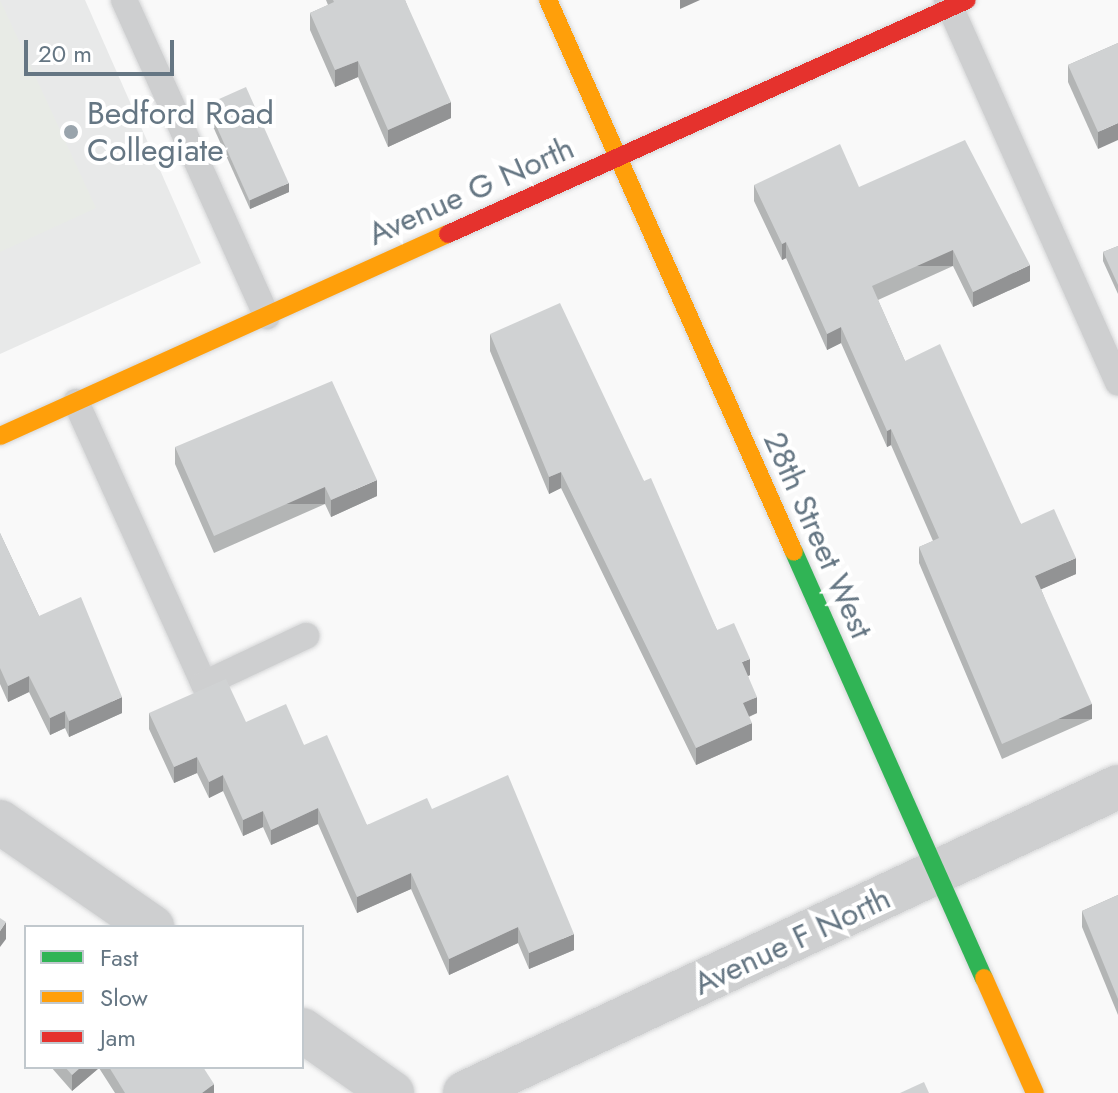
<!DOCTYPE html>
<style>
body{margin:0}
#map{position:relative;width:1118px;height:1093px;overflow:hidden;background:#f9f9f9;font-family:Jost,sans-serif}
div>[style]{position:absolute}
.built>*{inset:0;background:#e8e9e9}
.green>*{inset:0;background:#e8ebe6}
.roads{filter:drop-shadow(0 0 2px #d5d6d7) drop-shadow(0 0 2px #d5d6d7)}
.lane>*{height:26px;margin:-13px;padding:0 13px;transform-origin:13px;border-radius:13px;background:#cecfd0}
.street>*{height:44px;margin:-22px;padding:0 22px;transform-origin:22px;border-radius:22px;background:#cecfd0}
.fast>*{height:18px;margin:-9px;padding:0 9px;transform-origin:9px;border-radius:9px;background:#30b455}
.slow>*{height:18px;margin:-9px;padding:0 9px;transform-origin:9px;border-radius:9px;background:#ff9f0a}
.jam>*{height:18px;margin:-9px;padding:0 9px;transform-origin:9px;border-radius:9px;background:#e5322d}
.wall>*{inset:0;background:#b3b5b5}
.shaded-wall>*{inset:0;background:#929394;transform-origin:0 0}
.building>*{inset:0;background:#d0d2d3;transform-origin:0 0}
.dots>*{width:22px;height:22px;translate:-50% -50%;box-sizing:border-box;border:4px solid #fff;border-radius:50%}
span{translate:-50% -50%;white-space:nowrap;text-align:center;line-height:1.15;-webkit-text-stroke:8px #fff;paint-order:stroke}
.poi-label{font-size:32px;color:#657683}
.left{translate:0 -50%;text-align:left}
.street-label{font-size:32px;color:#657683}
.legend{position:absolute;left:24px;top:925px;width:280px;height:144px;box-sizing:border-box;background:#fff;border:2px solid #c1c8cd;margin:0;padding:10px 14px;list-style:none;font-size:24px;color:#657683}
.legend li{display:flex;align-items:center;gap:16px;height:40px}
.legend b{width:40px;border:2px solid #c1c8cd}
.scale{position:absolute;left:24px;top:40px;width:150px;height:36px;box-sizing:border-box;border:4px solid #657683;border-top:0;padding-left:10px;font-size:24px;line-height:28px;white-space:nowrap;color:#657683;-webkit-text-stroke:6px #fff;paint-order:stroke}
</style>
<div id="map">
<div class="built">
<div style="clip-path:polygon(0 0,85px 0,201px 263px,0 354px)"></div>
</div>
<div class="green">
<div style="clip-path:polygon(0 0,96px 208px,0 252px)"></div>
</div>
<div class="roads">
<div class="lane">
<div style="left:124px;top:0;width:347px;rotate:65.7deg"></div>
<div style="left:947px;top:0;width:419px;rotate:65.9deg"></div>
<div style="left:76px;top:402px;width:310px;rotate:65.6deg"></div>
<div style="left:204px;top:684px;width:113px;rotate:-25.2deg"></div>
</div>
<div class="street">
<div style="left:0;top:822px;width:185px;rotate:34.6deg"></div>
<div style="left:302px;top:1030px;width:110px;rotate:35deg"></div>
<div style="left:465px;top:1093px;width:721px;rotate:-25.11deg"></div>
</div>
<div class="fast">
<div style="left:794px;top:552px;width:466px;rotate:66deg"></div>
</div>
<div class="slow">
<div style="left:548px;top:0;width:604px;rotate:65.98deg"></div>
<div style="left:0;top:436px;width:491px;rotate:-24.3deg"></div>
<div style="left:984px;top:978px;width:126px;rotate:66.1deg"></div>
</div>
<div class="jam">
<div style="left:448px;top:234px;width:569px;rotate:-24.27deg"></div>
</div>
</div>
<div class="wall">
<div style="clip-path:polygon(326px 0,405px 0,451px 118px,388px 147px,358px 77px,335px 87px,310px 30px,310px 13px,328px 5px)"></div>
<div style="clip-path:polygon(1118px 43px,1098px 149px,1068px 82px,1068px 65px)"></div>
<div style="clip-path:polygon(207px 104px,289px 192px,250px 209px,207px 113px)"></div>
<div style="clip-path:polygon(754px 185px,859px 187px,1030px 281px,973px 307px,953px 266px,878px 300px,905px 361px,1021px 524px,1076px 574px,1041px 589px,1092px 719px,1002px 759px,919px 563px,919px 547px,933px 541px,891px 445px,887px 447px,841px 343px,827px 350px,786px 258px,782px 260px,754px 201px)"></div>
<div style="clip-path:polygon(1118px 246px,1118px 294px,1103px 261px,1103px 252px)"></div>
<div style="clip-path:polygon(490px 334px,644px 481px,717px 630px,750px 675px,748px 676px,757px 713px,749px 717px,752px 740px,696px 765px,561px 488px,549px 494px,490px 351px)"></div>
<div style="clip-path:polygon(175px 447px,377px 496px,331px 517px,325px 504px,214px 553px,175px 464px)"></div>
<div style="clip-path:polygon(0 533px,39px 616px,122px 713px,69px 737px,65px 728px,50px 735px,29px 692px,8px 702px,0 684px)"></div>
<div style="clip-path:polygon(149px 713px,246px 722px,304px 745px,367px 825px,432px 809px,574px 950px,529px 969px,518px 943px,449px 975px,411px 889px,357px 913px,318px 824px,271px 845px,263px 827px,243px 836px,223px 791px,209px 798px,197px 773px,174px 783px,149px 729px)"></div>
<div style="clip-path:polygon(1118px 895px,1118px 1015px,1082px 927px,1082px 911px)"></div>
<div style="clip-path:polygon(51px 1067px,203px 1067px,214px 1093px,115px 1093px,99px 1068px,72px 1091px)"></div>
</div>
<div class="shaded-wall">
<div style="clip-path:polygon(680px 0,700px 0,680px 9px)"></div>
<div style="clip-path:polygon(358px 61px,358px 77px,335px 87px,335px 70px)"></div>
<div style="clip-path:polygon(451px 102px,451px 118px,388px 147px,388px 130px)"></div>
<div style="clip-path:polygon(1118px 123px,1118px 140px,1098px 149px,1098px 132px)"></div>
<div style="clip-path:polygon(289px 183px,289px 192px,250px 209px,250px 200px)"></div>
<div style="clip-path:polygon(786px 242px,786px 258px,782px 260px,782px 244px)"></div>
<div style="left:953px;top:250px;width:16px;height:89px;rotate:90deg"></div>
<div style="clip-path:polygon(1030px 265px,1030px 281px,973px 307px,973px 292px)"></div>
<div style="clip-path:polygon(841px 327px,841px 343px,827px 350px,827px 334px)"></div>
<div style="clip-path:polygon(891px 429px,891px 445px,887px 447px,887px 431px)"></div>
<div style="clip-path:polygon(561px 472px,561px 488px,549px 494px,549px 477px)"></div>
<div style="clip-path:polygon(377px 480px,377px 496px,331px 517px,331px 500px)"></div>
<div style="left:325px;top:487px;width:17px;height:121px;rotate:90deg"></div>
<div style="clip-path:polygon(1076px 558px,1076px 574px,1035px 592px,1035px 576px)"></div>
<div style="clip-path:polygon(750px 659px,750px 675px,742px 679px,742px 662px)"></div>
<div style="clip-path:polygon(29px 676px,29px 692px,8px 702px,8px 686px)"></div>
<div style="clip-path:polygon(122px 697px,122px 713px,69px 737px,69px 721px)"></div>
<div style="clip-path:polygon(757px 697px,757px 713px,743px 719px,743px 703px)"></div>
<div style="left:1092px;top:704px;width:15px;height:98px;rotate:90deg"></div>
<div style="clip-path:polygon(65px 711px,65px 728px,50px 735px,50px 718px)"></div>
<div style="clip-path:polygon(752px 723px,752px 740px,696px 765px,696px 748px)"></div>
<div style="clip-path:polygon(197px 757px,197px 773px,174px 783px,174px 767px)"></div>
<div style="clip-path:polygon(223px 775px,223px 791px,209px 798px,209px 782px)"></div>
<div style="clip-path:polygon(318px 808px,318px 824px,271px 845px,271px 830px)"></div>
<div style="clip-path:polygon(263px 811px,263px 827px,243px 836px,243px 820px)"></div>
<div style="clip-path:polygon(411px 873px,411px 889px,357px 913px,357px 897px)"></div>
<div style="clip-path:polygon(6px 922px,6px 939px,0 947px,0 931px)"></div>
<div style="clip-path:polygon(518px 927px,518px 943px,449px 975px,449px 959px)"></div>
<div style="clip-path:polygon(574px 934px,574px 950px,529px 969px,529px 953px)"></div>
<div style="clip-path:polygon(81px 1067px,99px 1068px,72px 1091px,72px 1075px)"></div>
<div style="clip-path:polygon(214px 1084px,214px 1093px,202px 1093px)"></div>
</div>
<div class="building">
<div style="clip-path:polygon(333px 0,405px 0,451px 102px,388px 130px,358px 61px,335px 70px,310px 13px,334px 2px)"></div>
<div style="clip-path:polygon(1118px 43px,1118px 123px,1098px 132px,1068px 65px)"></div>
<div style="left:246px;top:87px;width:105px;height:43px;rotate:66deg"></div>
<div style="clip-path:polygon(965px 140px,1030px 265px,973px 292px,953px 250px,872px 286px,905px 361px,940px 344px,1021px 524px,1054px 509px,1076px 558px,1035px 576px,1092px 704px,1002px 744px,919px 547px,939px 538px,891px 429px,887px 431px,841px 327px,827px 334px,786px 242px,782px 244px,754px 185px,840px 144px,859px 187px)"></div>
<div style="clip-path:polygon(1118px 246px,1118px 285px,1103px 252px)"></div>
<div style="clip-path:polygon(560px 303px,644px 481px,651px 478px,717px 630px,734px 623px,750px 659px,742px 662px,757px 697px,743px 703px,752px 723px,696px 748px,561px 472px,549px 477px,490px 334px)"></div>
<div style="clip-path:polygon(332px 381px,377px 480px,331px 500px,325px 487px,214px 536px,175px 447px)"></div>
<div style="clip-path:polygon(0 533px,39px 616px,81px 597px,122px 697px,69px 721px,65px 711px,50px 718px,29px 676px,8px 686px,0 668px)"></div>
<div style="clip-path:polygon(226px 679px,246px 722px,286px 704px,304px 745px,327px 735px,367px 825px,427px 798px,432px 809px,508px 775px,574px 934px,529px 953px,518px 927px,449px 959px,411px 873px,357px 897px,318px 808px,271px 830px,263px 811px,243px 820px,223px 775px,209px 782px,197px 757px,174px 767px,149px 713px)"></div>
<div style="clip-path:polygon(1118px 895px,1118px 999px,1082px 911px)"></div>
<div style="clip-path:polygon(0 918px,6px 922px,0 931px)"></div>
<div style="clip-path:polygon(65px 1067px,81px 1067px,72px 1075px)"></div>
<div style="clip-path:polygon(109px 1067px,203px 1067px,214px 1084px,202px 1093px,125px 1093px)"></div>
<div style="clip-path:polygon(924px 1082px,929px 1093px,900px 1093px)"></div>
</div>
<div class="dots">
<div style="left:71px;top:132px;background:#99a4ac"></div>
</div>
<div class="poi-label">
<span class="left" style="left:87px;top:132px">Bedford Road<br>Collegiate</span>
</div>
<div class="street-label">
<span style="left:471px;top:191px;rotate:-24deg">Avenue G North</span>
<span style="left:818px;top:535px;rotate:66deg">28th Street West</span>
<span style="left:792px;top:941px;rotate:-25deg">Avenue F North</span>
</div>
<ul class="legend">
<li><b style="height:10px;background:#30b455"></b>Fast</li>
<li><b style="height:10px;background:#ff9f0a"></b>Slow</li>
<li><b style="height:10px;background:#e5322d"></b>Jam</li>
</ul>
<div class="scale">20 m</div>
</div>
